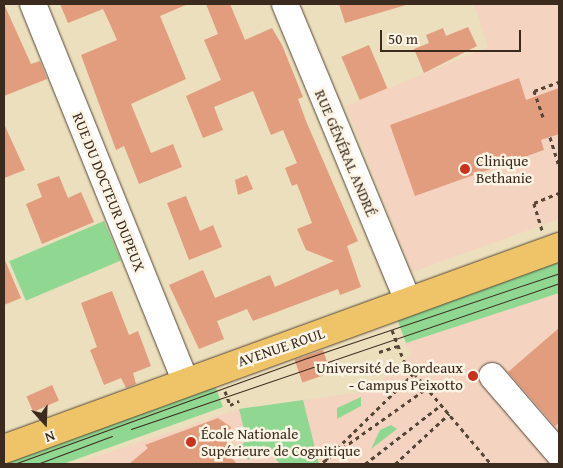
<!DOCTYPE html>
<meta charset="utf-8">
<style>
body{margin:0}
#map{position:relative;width:563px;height:468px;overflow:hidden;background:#ebdfbd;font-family:"Gentium Book Plus",serif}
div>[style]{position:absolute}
.built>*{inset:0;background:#f4d3c0}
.green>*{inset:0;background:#90d792;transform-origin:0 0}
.building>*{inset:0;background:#e29d7e;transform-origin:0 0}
.path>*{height:3px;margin-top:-1.5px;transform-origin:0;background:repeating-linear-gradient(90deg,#554536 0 4px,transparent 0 8px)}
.roads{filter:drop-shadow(0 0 1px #554536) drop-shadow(0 0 1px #554536)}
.minor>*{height:26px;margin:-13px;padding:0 13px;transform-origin:13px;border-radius:13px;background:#fff}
.major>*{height:28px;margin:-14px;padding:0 14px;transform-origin:14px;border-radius:14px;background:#efc469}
.tram>*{height:1px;margin:-0.5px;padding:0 0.5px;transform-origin:0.5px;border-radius:0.5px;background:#3b2a1e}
.dots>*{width:14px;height:14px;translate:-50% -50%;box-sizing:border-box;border:2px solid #fcf5e5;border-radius:50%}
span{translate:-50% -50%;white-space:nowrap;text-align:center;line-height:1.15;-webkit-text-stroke:5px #fcf5e5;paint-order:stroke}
.street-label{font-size:15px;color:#3b2a1e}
.poi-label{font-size:15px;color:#3b2a1e}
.left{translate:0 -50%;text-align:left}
.right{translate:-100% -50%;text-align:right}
.frame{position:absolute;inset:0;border:5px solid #3b2a1e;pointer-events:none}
.north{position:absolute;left:20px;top:398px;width:50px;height:50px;-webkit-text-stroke:4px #fcf5e5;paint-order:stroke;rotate:160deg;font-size:14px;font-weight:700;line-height:20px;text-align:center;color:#3b2a1e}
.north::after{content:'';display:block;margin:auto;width:18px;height:22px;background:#3b2a1e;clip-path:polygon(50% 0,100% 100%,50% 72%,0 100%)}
.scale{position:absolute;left:380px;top:30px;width:141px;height:22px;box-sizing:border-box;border:2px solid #3b2a1e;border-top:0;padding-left:6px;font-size:15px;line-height:18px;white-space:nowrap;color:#3b2a1e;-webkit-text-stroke:4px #fcf5e5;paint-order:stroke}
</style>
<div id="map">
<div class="built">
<div style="clip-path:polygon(474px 4px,559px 4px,559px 219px,412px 272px,346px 106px,488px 47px)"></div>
<div style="clip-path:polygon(559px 293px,559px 464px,74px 464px,239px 409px,369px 391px,412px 354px,404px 344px)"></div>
</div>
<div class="green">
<div style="left:104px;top:221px;width:43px;height:103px;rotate:67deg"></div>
<div style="clip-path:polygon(559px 257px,559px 293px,406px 343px,396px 316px)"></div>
<div style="clip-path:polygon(213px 380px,223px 407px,63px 464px,4px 464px,4px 458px)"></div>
<div style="clip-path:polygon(361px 397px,361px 406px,337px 419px,337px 408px)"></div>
<div style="clip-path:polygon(303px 400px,319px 464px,280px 464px,264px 445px,248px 460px,242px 444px,247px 441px,239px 409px)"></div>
<div style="clip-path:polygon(391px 425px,397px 429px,371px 449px,380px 430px)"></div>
</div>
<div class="building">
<div style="clip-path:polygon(4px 4px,31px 64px,40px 61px,47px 79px,4px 96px)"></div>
<div style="clip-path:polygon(60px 4px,188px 4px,160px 16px,186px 79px,131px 104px,151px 153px,173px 144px,182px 167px,139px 184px,124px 146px,116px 150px,81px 55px,117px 40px,109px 22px,103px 9px,68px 23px)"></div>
<div style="clip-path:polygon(206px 4px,230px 4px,245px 40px,272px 28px,282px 45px,303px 97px,298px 99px,306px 121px,358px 241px,347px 246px,361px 287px,340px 295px,338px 289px,253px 321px,247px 309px,217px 321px,224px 339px,199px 349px,169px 285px,203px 270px,215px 298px,270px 275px,275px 287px,334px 261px,306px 250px,297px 229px,312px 223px,297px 184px,292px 186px,285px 168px,297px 163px,283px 130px,271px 135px,253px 91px,214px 107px,223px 130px,203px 138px,186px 96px,221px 80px,204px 40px,218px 34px)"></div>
<div style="clip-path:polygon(339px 4px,405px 4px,406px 5px,345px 23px)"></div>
<div style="clip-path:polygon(468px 27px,477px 46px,424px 73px,414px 49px,429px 43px,426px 35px,443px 28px,446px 36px)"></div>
<div style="left:369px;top:45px;width:47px;height:30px;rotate:67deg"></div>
<div style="clip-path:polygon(519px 78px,526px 100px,559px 88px,559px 134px,541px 140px,544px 150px,415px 196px,390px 125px)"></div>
<div style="clip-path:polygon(4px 124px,25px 170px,4px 178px)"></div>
<div style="clip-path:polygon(247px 175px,253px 189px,238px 195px,235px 180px)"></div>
<div style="clip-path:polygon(59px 176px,68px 198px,81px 192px,94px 222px,42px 244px,26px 204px,42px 197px,37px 184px)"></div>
<div style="clip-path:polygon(186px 196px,200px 231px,213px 225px,222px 247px,189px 260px,167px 203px)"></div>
<div style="clip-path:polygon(4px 258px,21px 298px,4px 305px)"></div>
<div style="clip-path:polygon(112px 291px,129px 335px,138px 331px,151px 366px,133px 373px,136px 384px,126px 388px,121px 378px,104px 385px,90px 350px,97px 347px,81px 303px)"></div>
<div style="clip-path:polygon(559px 328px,559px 423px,555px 426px,508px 372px)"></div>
<div style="left:323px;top:350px;width:24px;height:30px;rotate:71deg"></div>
<div style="left:52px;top:385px;width:17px;height:28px;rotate:66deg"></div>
<div style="clip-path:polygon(218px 418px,231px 427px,225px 450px,237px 464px,129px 464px,148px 448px,145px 445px)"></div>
</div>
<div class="path">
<div style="left:543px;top:117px;width:28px;rotate:-109deg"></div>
<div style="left:534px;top:91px;width:27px;rotate:-20deg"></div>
<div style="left:550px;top:137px;width:31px;rotate:73deg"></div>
<div style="left:542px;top:230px;width:28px;rotate:-107deg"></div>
<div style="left:534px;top:203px;width:27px;rotate:-22deg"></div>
<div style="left:392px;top:330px;width:33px;rotate:69deg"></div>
<div style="left:404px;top:361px;width:135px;rotate:49.8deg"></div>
<div style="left:379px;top:352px;width:20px;rotate:-18deg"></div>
<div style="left:414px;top:373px;width:127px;rotate:135.6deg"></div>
<div style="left:323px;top:462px;width:128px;rotate:-35.4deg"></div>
<div style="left:225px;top:391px;width:15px;rotate:70deg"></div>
<div style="left:230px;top:405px;width:10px;rotate:-24deg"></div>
<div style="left:365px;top:464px;width:96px;rotate:-37.8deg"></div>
<div style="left:395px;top:464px;width:74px;rotate:-42.8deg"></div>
</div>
<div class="roads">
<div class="minor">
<div style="left:33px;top:4px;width:406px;rotate:68deg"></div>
<div style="left:285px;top:4px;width:321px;rotate:67.5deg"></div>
<div style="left:492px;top:376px;width:103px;rotate:49.3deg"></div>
</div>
<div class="major">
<div style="left:4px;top:449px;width:591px;rotate:-20deg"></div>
</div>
</div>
<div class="tram">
<div style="left:131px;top:429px;width:452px;rotate:-18.8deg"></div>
<div style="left:14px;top:464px;width:312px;rotate:-19.9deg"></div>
<div style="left:307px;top:358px;width:266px;rotate:-18.6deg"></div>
<div style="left:37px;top:464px;width:80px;rotate:-20.5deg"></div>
</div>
<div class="dots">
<div style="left:465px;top:169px;background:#c8321e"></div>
<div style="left:473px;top:376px;background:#c8321e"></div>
<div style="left:191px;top:442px;background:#c8321e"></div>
</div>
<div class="street-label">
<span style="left:346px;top:153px;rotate:67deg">RUE GÉNÉRAL ANDRÉ</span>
<span style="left:109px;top:192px;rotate:68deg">RUE DU DOCTEUR DUPEUX</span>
<span style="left:281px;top:347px;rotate:-19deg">AVENUE ROUL</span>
</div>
<div class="poi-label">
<span class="left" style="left:476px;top:169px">Clinique<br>Bethanie</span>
<span class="right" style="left:463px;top:376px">Université de Bordeaux<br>- Campus Peixotto</span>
<span class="left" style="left:201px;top:442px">École Nationale<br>Supérieure de Cognitique</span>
</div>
<div class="frame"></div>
<div class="north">N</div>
<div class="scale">50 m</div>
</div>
